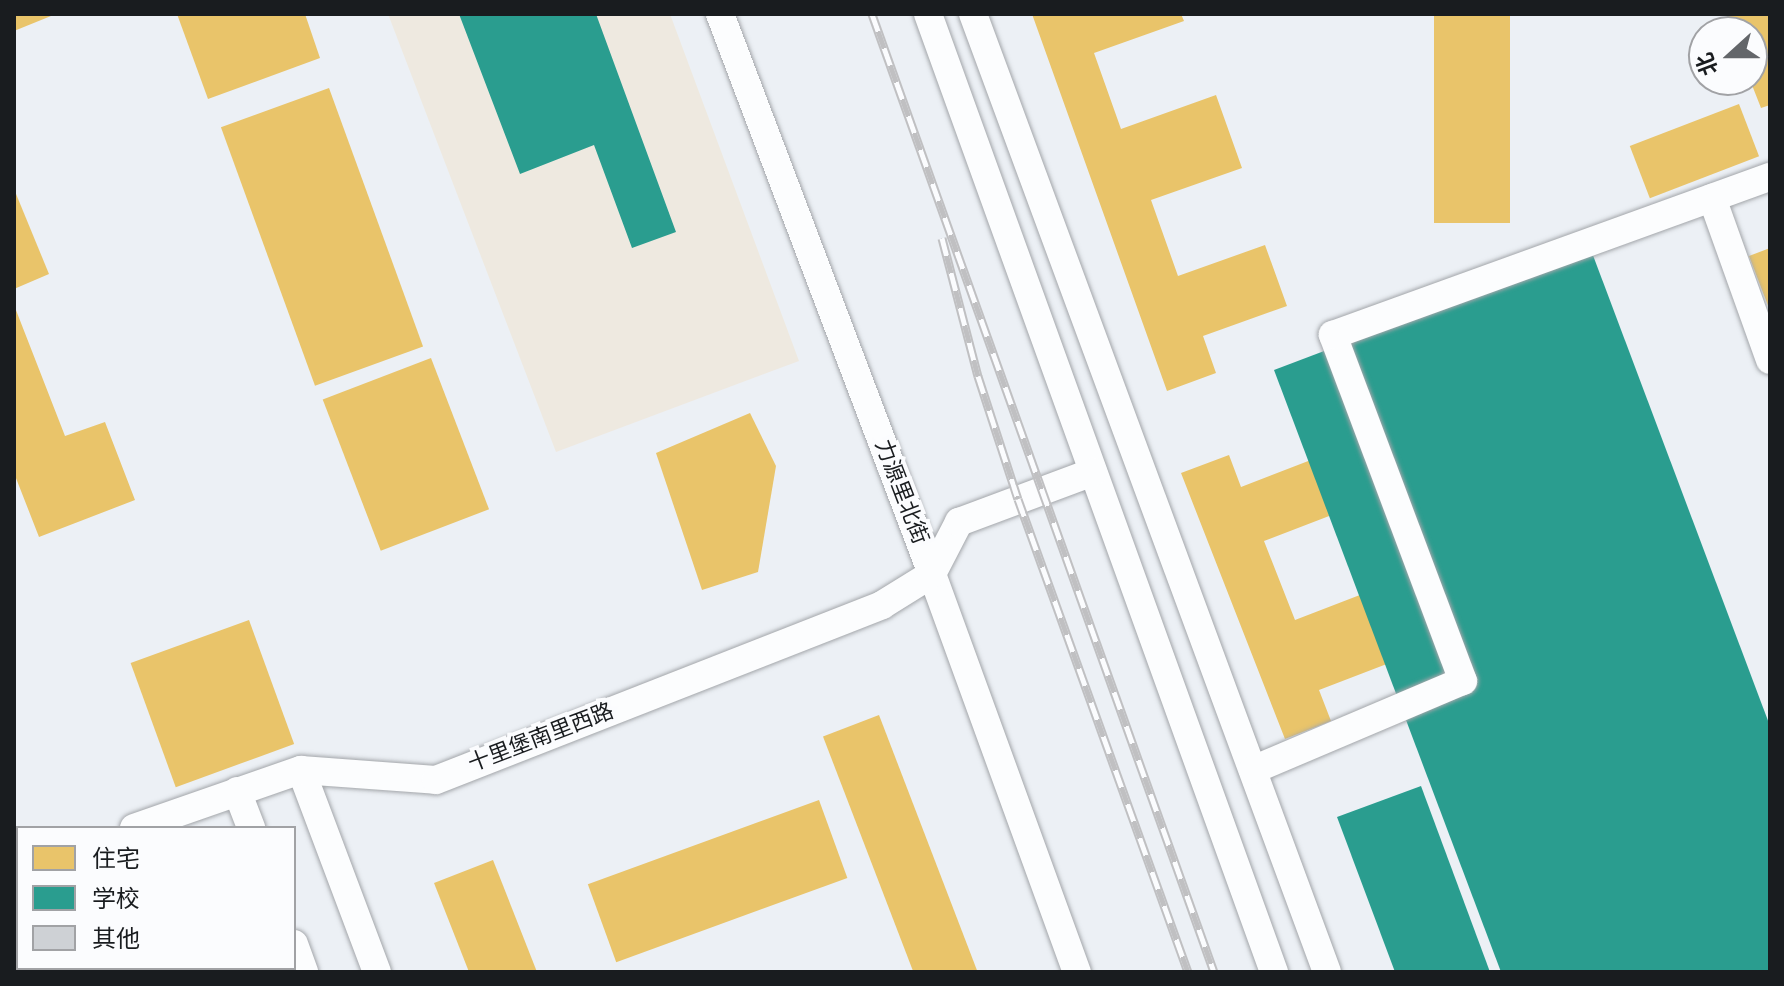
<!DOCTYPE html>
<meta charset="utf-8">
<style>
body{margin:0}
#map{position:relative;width:1784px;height:986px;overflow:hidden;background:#ecf0f5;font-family:"Source Sans 3","Noto Sans SC",sans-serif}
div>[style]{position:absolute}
.education>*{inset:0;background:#eee9e0}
.homes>*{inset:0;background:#e9c46a;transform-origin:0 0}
.schools>*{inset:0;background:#2a9d8f}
.building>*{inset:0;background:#ced1d5}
.roads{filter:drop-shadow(0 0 2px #a3a6aa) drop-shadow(0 0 2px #a3a6aa)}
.minor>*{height:28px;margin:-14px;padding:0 14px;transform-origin:14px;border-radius:14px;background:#fcfdfe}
.rail>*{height:9px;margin-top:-4.5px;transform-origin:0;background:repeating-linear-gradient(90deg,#fbfcfe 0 18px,#c0c0c2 0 36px);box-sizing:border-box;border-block:2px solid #c0c0c2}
span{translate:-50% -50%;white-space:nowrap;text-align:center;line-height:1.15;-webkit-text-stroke:8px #fbfcfe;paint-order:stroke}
.street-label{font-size:22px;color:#191c1f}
.frame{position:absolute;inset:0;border:16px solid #191c1f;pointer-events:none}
.legend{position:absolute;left:16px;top:826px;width:280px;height:144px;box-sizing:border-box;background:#fbfcfe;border:2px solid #a1a2a5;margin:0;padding:10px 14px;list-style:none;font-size:24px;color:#191c1f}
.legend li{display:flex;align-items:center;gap:16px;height:40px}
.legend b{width:40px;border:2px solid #a1a2a5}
.north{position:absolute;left:1688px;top:16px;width:80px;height:80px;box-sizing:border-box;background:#fbfcfe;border:2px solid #a1a2a5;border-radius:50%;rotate:249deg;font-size:22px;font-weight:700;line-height:32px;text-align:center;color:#191c1f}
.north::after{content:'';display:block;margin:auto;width:28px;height:36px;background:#63666a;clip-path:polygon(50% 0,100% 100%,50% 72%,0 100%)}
</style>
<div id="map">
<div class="education">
<div style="clip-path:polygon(388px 14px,670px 14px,799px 361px,556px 452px)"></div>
</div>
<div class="homes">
<div style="clip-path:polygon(14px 14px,50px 14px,51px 16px,14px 31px)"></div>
<div style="clip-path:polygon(177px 14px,305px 14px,320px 58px,208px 99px)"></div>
<div style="clip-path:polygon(1032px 14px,1181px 14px,1184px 21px,1094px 53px,1121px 129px,1216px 95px,1242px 168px,1151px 200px,1178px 276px,1265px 245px,1287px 306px,1203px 336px,1216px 373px,1167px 391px)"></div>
<div style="left:1434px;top:14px;width:76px;height:209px"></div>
<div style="clip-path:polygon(1726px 14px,1770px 14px,1770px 105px,1761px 108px,1750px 80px,1752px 32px,1733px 32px)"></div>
<div style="left:329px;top:88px;width:275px;height:115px;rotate:70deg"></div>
<div style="left:1739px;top:104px;width:56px;height:117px;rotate:69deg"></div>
<div style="clip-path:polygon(14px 189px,49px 274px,14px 289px)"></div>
<div style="clip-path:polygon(1770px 248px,1770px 311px,1749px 256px)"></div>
<div style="clip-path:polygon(14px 305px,65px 436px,105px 422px,135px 500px,39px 537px,14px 473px)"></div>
<div style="left:431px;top:358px;width:162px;height:116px;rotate:69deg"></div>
<div style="clip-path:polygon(750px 413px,776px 466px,758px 572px,702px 590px,656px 453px)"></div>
<div style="clip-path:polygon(1342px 448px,1363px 503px,1264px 541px,1295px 620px,1391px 583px,1418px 652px,1319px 690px,1331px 721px,1285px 739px,1181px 473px,1229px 455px,1241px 487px)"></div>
<div style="left:249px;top:620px;width:132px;height:126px;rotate:70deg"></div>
<div style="left:879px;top:715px;width:275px;height:60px;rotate:69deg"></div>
<div style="left:819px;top:800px;width:83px;height:246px;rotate:70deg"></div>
<div style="clip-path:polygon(493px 860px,537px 972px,469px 972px,434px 883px)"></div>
</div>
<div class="schools">
<div style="clip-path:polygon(459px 14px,596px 14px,676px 232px,632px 248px,594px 145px,520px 174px)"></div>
<div style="clip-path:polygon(1591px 250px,1770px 726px,1770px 972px,1501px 972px,1274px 370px)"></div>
<div style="clip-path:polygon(1421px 786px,1490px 972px,1395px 972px,1337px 817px)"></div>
</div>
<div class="building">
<div style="clip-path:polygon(18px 956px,18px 968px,92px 968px,82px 972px,14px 972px,14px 957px)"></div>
<div style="clip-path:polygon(208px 968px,266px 968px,268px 972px,198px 972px)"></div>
</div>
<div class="roads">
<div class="minor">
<div style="left:720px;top:14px;width:599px;rotate:69.26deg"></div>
<div style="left:932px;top:574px;width:424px;rotate:70deg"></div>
<div style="left:928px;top:14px;width:1019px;rotate:70.14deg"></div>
<div style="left:973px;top:14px;width:1021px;rotate:69.72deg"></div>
<div style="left:1712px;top:198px;width:172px;rotate:70.3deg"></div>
<div style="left:301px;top:770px;width:216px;rotate:69.4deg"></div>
<div style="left:1253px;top:770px;width:228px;rotate:-23deg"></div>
<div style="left:1463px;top:681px;width:370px;rotate:-110.6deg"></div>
<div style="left:1333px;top:335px;width:465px;rotate:-19.9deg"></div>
<div style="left:237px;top:791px;width:40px;rotate:69deg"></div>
<div style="left:134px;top:828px;width:177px;rotate:-19.2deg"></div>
<div style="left:301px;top:770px;width:135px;rotate:4.2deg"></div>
<div style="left:436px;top:780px;width:479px;rotate:-21.4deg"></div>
<div style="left:882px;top:605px;width:59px;rotate:-31.8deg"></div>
<div style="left:932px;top:574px;width:59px;rotate:-62.6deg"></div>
<div style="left:959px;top:522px;width:143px;rotate:-20.5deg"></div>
<div style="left:14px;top:871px;width:4px;rotate:-14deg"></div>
<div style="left:294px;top:944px;width:30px;rotate:70deg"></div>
</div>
</div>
<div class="rail">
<div style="left:872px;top:14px;width:1017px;rotate:70.35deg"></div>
<div style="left:942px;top:238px;width:143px;rotate:75.4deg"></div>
<div style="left:978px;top:376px;width:129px;rotate:72deg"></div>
<div style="left:1018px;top:499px;width:503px;rotate:70.23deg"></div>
</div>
<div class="street-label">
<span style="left:901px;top:492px;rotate:69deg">力源里北街</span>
<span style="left:541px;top:738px;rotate:-21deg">十里堡南里西路</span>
</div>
<div class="frame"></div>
<ul class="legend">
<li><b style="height:22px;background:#e9c46a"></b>住宅</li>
<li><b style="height:22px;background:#2a9d8f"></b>学校</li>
<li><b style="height:22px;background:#ced1d5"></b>其他</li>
</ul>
<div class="north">北</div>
</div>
